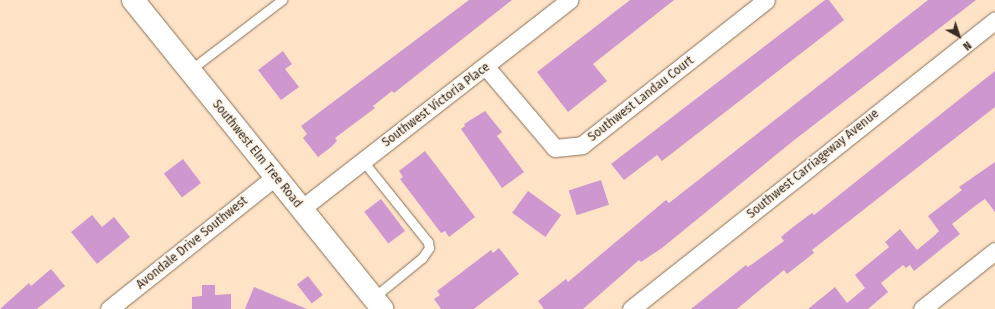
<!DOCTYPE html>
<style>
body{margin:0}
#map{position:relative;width:995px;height:309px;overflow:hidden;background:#ffe3c7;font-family:"Fira Sans Condensed",sans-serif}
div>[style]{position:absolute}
.building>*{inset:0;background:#cf97cf;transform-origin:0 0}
.roads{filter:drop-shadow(0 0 1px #897057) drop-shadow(0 0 1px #897057)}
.lane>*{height:9px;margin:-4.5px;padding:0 4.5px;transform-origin:4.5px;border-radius:4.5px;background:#fff}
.street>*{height:17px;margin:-8.5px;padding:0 8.5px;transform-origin:8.5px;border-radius:8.5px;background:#fff}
.secondary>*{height:22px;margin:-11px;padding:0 11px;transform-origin:11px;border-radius:11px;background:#fff}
span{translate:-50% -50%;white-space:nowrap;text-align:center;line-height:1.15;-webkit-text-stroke:3.5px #fff4e8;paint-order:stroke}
.street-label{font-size:13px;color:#362c21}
.north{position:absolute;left:939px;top:16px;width:40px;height:40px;-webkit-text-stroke:3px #fff4e8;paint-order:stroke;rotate:140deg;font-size:11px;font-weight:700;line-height:16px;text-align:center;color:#362c21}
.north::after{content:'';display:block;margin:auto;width:14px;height:18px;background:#362c21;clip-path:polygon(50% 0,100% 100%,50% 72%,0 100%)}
</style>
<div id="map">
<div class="building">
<div style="clip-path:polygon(469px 0,512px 0,394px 93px,392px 91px,373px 106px,375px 108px,335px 138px,337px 141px,331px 147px,318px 157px,303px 138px,307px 134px,301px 126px)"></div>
<div style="clip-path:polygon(630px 0,674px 0,593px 64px,607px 81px,568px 112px,537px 72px)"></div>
<div style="clip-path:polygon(825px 0,829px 0,844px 20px,662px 161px,657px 155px,624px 180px,611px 164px)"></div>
<div style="clip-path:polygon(928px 0,976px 0,793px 141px,662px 248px,641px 262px,639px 260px,583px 309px,544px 309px,538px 301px,566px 279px,568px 282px,666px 200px,669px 203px)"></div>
<div style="clip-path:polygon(283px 51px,292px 64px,285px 69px,299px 87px,281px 100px,258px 70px)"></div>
<div style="clip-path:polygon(995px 71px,995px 107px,812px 250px,814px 253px,787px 274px,784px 270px,737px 309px,691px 309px,746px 265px,748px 267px,762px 257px,784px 241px,781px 237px,793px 227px,812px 213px,814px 215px)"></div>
<div style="clip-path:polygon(485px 111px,502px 132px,497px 136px,524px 172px,502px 188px,461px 129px,465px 126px,464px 124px)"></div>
<div style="clip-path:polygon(425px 151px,475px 217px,449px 237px,445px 231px,441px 233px,400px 179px,403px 177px,399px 171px)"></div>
<div style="left:183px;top:159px;width:30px;height:24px;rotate:53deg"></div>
<div style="clip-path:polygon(995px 162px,995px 212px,985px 199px,975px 206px,952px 224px,960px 234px,914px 271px,910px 265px,906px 268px,903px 265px,881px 283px,888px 292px,868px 309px,808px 309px,835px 287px,847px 303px,865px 288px,855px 275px,889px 247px,885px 242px,900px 229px,917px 250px,934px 236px,939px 231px,928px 216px,962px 190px,959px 187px)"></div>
<div style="left:601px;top:180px;width:26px;height:34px;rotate:72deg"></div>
<div style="left:528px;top:191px;width:41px;height:27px;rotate:36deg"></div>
<div style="left:381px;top:199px;width:40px;height:21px;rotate:53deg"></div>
<div style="clip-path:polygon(92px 215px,102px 227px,114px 217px,130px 237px,97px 264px,71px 232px)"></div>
<div style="clip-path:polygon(499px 248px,519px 274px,474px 309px,441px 309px,434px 299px,440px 295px,437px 291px,491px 250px,493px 253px)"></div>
<div style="clip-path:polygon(51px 269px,65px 286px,37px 309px,0 309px,29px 283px,31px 286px)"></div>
<div style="left:308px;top:276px;width:24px;height:14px;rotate:52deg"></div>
<div style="clip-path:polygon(202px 285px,215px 285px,215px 295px,231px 294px,231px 309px,192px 309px,192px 297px,202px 296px)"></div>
<div style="clip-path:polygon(254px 287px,307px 309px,245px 309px)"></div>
</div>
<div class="roads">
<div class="lane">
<div style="left:190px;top:70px;width:116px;rotate:-37.3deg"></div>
<div style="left:363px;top:161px;width:104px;rotate:51.3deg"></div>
<div style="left:428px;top:242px;width:6px;rotate:81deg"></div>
<div style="left:429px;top:248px;width:12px;rotate:125deg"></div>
<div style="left:422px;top:258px;width:63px;rotate:140.8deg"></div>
</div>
<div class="street">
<div style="left:486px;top:67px;width:106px;rotate:49.6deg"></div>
<div style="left:555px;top:148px;width:27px;rotate:-6deg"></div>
<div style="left:582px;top:145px;width:234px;rotate:-38.2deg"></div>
<div style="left:301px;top:209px;width:340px;rotate:-37.9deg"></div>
<div style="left:109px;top:309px;width:212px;rotate:-38.5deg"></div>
<div style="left:631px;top:309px;width:465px;rotate:-38.4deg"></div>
<div style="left:922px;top:309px;width:93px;rotate:-38.5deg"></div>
</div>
<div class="secondary">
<div style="left:133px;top:0;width:397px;rotate:51.1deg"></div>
</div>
</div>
<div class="street-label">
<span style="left:641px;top:99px;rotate:-38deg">Southwest Landau Court</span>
<span style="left:436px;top:105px;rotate:-37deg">Southwest Victoria Place</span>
<span style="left:257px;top:154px;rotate:51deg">Southwest Elm Tree Road</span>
<span style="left:813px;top:164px;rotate:-39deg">Southwest Carriageway Avenue</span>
<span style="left:192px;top:243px;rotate:-39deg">Avondale Drive Southwest</span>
</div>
<div class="north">N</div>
</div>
